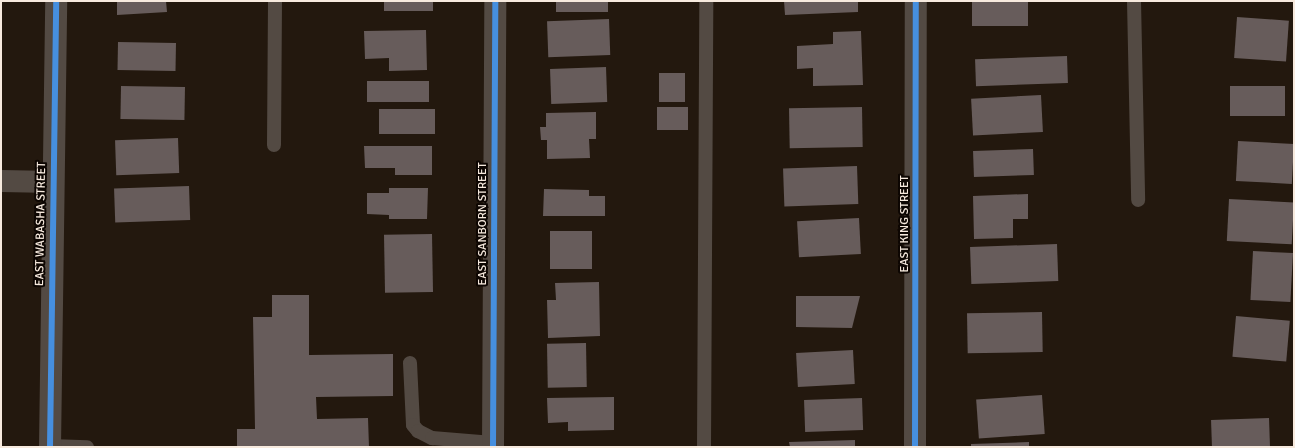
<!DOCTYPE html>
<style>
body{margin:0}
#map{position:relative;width:1295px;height:448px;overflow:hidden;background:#23180e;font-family:Signika,sans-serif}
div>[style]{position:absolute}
.building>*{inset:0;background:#675c5b;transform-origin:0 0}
.service>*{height:14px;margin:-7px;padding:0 7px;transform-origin:7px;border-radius:7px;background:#534a43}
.minor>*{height:22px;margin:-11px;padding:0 11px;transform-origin:11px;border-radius:11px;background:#534a43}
.tertiary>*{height:22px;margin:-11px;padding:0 11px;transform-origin:11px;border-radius:11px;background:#534a43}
.cycleway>*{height:6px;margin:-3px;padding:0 3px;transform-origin:3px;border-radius:3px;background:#468fdf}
span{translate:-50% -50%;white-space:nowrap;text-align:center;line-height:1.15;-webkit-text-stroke:4px #0d0602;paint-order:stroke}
.street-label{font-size:12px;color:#f7eade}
.frame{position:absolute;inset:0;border:2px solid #f7eade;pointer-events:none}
</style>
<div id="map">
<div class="building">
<div style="clip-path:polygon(117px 1px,166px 1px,167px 12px,117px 15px)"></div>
<div style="left:384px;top:1px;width:49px;height:10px"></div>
<div style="left:556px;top:1px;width:52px;height:11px"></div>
<div style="clip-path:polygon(784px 1px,858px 1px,858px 12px,785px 15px)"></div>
<div style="left:972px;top:1px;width:56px;height:25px"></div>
<div style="left:1237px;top:17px;width:52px;height:41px;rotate:4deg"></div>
<div style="left:609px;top:19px;width:36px;height:62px;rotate:88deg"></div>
<div style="clip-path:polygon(426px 30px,427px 70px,389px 71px,389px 58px,365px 59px,364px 31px)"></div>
<div style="clip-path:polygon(861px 31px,863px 85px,813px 86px,813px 68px,797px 69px,797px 46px,833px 44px,833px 32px)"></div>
<div style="left:118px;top:42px;width:58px;height:28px;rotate:1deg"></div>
<div style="left:1067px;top:56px;width:27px;height:92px;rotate:88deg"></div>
<div style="left:606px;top:67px;width:35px;height:56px;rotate:88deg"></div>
<div style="left:659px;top:73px;width:26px;height:29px"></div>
<div style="left:367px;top:81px;width:62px;height:21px"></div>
<div style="left:121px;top:86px;width:64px;height:33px;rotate:1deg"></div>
<div style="left:1230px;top:86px;width:55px;height:30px"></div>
<div style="left:1041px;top:95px;width:37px;height:70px;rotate:87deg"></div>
<div style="left:657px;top:107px;width:31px;height:23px"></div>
<div style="left:862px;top:107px;width:40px;height:73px;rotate:89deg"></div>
<div style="left:379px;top:109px;width:56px;height:25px"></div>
<div style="clip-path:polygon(596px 112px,596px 139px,589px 139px,590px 158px,547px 159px,547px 140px,541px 140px,540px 127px,546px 127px,546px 113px)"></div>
<div style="left:178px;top:138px;width:35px;height:63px;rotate:88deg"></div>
<div style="left:1238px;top:141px;width:56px;height:40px;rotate:3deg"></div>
<div style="clip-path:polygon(364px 146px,432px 146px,432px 175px,395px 175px,395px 168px,365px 168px)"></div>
<div style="left:1033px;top:149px;width:26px;height:60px;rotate:88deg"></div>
<div style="left:857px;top:166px;width:38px;height:74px;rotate:88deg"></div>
<div style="left:189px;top:186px;width:34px;height:75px;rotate:88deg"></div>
<div style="clip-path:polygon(389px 188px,428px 188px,427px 219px,389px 219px,389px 215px,367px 214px,367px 193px,389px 193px)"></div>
<div style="clip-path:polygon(544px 189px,589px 190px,589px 196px,605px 196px,605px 216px,543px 216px)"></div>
<div style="clip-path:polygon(1028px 194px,1028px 219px,1013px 219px,1013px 238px,974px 239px,973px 196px)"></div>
<div style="left:1229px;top:199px;width:65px;height:42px;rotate:3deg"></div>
<div style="left:859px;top:218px;width:36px;height:62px;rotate:87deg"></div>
<div style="left:550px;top:231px;width:42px;height:38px"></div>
<div style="left:432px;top:234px;width:58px;height:48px;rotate:89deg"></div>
<div style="left:1057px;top:244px;width:37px;height:87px;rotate:88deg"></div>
<div style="left:1253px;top:251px;width:40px;height:49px;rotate:3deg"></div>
<div style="clip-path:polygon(599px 282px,600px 336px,548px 338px,547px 300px,556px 300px,555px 283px)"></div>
<div style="clip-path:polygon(272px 295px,309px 295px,309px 355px,393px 354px,393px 396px,316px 397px,317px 419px,368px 418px,369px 447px,237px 447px,237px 429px,255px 429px,253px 317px,272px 317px)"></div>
<div style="clip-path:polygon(796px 296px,860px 296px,852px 328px,796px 327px)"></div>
<div style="left:1042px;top:312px;width:40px;height:75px;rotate:89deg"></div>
<div style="left:1236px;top:316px;width:54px;height:41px;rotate:5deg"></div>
<div style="left:586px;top:343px;width:44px;height:39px;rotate:89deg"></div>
<div style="left:853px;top:350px;width:34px;height:57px;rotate:87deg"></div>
<div style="left:1042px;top:395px;width:39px;height:66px;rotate:86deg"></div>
<div style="clip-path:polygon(614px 397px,614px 430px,568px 431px,568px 422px,548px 423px,547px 398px)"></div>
<div style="left:862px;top:398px;width:32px;height:58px;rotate:88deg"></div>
<div style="left:1269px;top:418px;width:29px;height:58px;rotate:88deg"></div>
<div style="clip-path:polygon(855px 440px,855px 447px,790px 447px,789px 442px)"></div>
<div style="clip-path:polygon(1029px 442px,1029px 447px,971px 447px,971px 444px)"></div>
</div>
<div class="service">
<div style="left:1134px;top:1px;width:199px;rotate:88.8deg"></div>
<div style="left:274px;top:145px;width:144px;rotate:-89.6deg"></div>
<div style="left:410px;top:363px;width:62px;rotate:87.2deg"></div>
<div style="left:413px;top:425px;width:8px;rotate:50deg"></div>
<div style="left:418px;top:431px;width:16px;rotate:27deg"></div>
<div style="left:432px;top:438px;width:61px;rotate:4.7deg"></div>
<div style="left:50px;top:446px;width:37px;rotate:2deg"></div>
<div style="left:704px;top:447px;width:446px;rotate:-89.7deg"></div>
</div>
<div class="minor">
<div style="left:1px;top:181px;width:52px;rotate:1.1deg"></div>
<div style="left:50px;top:447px;width:446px;rotate:-89.2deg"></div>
<div style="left:915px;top:447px;width:446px;rotate:-89.9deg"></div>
</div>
<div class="tertiary">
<div style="left:493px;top:447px;width:446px;rotate:-89.7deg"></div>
</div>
<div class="cycleway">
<div style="left:50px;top:447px;width:446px;rotate:-89.2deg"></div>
<div style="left:493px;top:447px;width:446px;rotate:-89.7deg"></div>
<div style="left:915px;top:447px;width:446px;rotate:-89.9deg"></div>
</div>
<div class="street-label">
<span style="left:41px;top:224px;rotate:-89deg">EAST WABASHA STREET</span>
<span style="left:483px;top:224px;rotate:-90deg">EAST SANBORN STREET</span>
<span style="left:905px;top:224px;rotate:-90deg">EAST KING STREET</span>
</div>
<div class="frame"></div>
</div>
